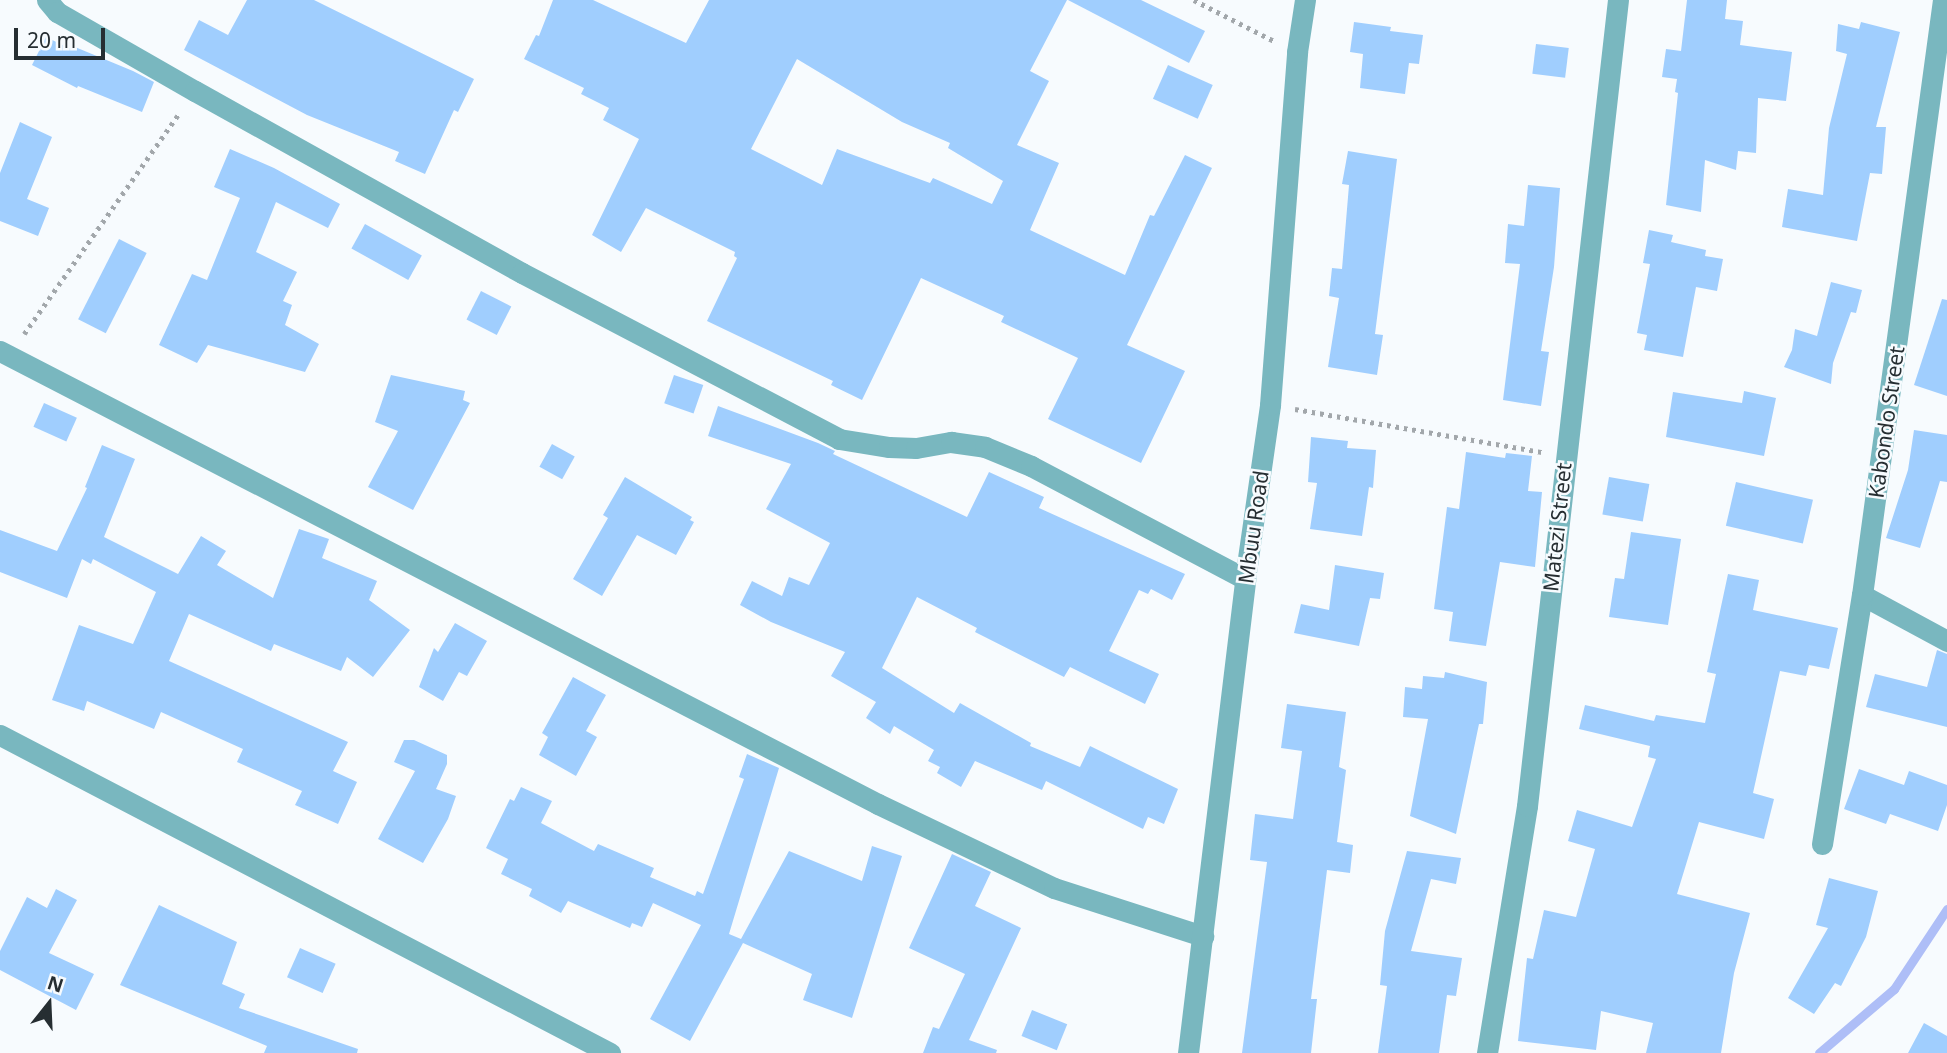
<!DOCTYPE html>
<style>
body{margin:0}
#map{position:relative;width:1947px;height:1053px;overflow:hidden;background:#f7fbfe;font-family:"Noto Sans",sans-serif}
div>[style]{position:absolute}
.stream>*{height:9px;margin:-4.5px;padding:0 4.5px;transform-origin:4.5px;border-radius:4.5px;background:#aebef7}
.building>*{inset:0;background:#a0cefe;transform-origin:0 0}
.path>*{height:4.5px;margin-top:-2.25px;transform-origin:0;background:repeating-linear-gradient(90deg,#a2a7ab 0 3.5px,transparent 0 8.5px)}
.street>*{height:21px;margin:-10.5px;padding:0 10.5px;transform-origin:10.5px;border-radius:10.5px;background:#79b7bf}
span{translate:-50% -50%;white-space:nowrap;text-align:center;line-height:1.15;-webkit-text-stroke:5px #f7fbfe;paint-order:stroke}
.street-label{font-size:21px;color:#262e32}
.north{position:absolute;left:14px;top:969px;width:70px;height:70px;-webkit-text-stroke:5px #f7fbfe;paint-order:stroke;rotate:18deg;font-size:19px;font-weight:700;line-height:28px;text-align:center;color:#262e32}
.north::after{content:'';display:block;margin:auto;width:24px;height:32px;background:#262e32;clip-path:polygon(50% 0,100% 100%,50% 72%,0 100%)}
.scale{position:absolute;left:14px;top:28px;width:91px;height:32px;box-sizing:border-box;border:4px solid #262e32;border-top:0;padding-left:9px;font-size:21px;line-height:24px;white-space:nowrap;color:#262e32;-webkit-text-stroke:5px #f7fbfe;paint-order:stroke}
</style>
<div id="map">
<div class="stream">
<div style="left:1819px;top:1053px;width:99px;rotate:-40.5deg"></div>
<div style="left:1894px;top:989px;width:96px;rotate:-56.5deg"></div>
</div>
<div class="building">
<div style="clip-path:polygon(247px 0,314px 0,474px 79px,458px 112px,454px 110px,425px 174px,395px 161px,399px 152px,307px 115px,184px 50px,199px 20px,228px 35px)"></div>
<div style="clip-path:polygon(evenodd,553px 0,593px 0,686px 43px,709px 0,1067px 0,1030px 71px,1049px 81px,1017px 145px,1059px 163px,1030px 230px,1125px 275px,1150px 215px,1154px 216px,1185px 155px,1212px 168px,1127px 345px,1185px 371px,1141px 463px,1048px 419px,1078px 358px,1001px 322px,1004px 316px,921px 278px,862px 400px,831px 385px,833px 381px,707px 321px,737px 258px,734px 256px,735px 252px,646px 208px,621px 252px,592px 235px,639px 139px,603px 120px,609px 108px,581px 94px,584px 88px,524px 59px,536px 35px,539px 36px,553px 0,797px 59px,902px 122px,950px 143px,948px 148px,1003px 181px,992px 204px,933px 178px,930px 183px,837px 149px,822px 185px,751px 149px,797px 59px)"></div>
<div style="clip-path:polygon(1068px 0,1141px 0,1205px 31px,1189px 63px)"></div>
<div style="clip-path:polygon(1687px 0,1727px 0,1725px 19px,1743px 21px,1740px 45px,1792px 52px,1786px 101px,1758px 98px,1756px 153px,1738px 151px,1736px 170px,1705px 160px,1701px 212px,1666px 205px,1678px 93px,1675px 92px,1677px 79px,1662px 77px,1666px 49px,1681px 51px)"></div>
<div style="clip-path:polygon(1354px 22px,1391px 27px,1390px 31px,1423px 35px,1419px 64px,1409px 63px,1405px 94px,1360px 88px,1363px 54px,1350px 52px)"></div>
<div style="clip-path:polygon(1861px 22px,1900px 32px,1876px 127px,1886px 127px,1882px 174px,1870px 173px,1857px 241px,1782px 227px,1788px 189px,1823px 195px,1829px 128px,1847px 54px,1836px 51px,1838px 24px,1859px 29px)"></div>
<div style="clip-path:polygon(46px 37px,73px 50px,75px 47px,133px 71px,154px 82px,142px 112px,78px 86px,77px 88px,32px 65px)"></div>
<div style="left:1536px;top:44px;width:33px;height:30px;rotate:7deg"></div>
<div style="left:1168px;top:65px;width:49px;height:37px;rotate:24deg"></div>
<div style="clip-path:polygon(20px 122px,52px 137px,27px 199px,49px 208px,38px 236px,0 221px,0 173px)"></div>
<div style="clip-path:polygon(230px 149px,274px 168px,340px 204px,328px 228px,276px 202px,256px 252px,297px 272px,283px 301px,292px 305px,285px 325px,319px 344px,305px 372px,208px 345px,197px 363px,159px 345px,192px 274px,207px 280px,240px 198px,214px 187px)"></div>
<div style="clip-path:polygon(1348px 151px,1397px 159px,1375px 334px,1383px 335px,1377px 375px,1328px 367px,1339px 298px,1329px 296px,1332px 268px,1342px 269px,1349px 185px,1342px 184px)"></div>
<div style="clip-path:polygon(1528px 185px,1560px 188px,1554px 267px,1541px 351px,1549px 352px,1541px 406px,1503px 400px,1520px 264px,1505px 263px,1508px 224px,1524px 226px)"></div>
<div style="left:365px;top:224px;width:65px;height:28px;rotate:29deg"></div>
<div style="clip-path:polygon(1649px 230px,1673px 235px,1671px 242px,1706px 250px,1705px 256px,1723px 259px,1717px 291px,1696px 287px,1683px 357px,1644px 350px,1647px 335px,1637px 333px,1650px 264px,1643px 263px)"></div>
<div style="left:119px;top:239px;width:31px;height:90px;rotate:27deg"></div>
<div style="clip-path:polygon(1831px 282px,1862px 290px,1856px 313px,1851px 312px,1833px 363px,1831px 384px,1784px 367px,1792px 350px,1795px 329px,1817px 336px)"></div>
<div style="left:481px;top:291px;width:34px;height:32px;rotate:27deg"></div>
<div style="clip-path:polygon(1942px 299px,1947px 300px,1947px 396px,1914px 385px)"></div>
<div style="clip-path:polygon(391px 375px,465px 391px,463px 400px,470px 403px,413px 510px,368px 487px,398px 431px,375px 422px)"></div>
<div style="left:674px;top:375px;width:31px;height:30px;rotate:19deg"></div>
<div style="clip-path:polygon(1744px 391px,1776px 398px,1764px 456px,1666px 437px,1673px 392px,1742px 403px)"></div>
<div style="left:44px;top:403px;width:36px;height:26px;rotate:24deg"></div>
<div style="clip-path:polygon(718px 406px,818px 443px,835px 451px,833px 454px,967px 517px,989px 472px,1044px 497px,1039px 508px,1185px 574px,1172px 600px,1151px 589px,1148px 594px,1139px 590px,1109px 651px,1159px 674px,1145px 704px,1070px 667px,1064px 677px,975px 632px,977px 628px,917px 597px,882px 668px,954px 713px,960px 703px,1031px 743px,1030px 746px,1080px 767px,1090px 746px,1178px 789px,1164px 824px,1148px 817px,1143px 829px,1046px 781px,1042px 790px,975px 761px,961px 787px,937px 773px,940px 767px,928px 761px,934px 750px,894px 726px,890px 734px,866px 718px,876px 702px,831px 676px,845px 652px,771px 622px,740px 605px,752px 581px,782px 596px,789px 577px,809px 585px,830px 543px,766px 509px,791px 464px,708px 436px)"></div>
<div style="clip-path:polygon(1914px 430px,1947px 435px,1947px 482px,1940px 481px,1920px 548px,1886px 538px,1908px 470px)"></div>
<div style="clip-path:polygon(1311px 437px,1348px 441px,1347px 448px,1376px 450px,1373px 488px,1369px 487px,1362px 536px,1310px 529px,1317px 483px,1308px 482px)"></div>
<div style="left:552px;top:444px;width:26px;height:26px;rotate:29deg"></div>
<div style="clip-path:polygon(102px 445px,135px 459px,104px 537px,178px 574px,201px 536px,226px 551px,217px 565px,273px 598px,299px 529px,329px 539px,322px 558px,377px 581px,369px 600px,410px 630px,373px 677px,347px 657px,341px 671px,274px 644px,271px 651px,189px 614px,169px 661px,348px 742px,333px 771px,357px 782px,338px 824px,295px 805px,302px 791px,237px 762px,243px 749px,161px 712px,154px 729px,87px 701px,84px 711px,52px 700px,79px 625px,133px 644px,156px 592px,93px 559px,91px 564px,82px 559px,67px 598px,0 572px,0 530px,57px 551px,87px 488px,85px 487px)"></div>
<div style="clip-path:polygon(1466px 452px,1505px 458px,1506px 453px,1532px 456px,1528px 491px,1542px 492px,1535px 567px,1500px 562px,1486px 646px,1449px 641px,1453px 612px,1434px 609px,1447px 507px,1459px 509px)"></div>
<div style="clip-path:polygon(625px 477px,692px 517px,690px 520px,694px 522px,676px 555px,637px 535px,602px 596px,573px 579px,608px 518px,603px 515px)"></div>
<div style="left:1609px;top:477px;width:41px;height:38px;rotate:10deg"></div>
<div style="left:1736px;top:482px;width:79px;height:45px;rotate:13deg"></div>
<div style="clip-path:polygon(1631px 532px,1681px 539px,1668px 625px,1609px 617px,1615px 578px,1624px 579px)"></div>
<div style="clip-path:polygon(1335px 565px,1384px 573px,1380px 599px,1370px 598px,1359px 646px,1294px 633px,1301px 604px,1329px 610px)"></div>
<div style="clip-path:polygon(1728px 574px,1759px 580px,1753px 610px,1838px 628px,1829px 669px,1809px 665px,1806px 676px,1780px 671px,1753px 793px,1774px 799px,1764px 839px,1699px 822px,1677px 894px,1750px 913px,1734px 973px,1721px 1053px,1646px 1053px,1653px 1023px,1601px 1011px,1596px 1050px,1518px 1041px,1527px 958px,1533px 959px,1544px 910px,1576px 917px,1595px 849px,1568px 841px,1577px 810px,1632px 827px,1656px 759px,1648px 757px,1650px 746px,1579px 729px,1585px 705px,1654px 721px,1656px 715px,1705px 723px,1716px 674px,1707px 672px)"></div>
<div style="clip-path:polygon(455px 623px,487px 641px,467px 676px,459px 672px,443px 701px,419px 687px,434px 648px,438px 652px)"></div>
<div style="clip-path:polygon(1937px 650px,1947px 654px,1947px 727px,1866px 707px,1875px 674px,1927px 687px)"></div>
<div style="clip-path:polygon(1445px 672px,1487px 682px,1483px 724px,1479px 724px,1456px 834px,1410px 816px,1428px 719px,1403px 717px,1405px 687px,1422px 689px,1423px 676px,1444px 678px)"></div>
<div style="clip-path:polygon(573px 677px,606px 695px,586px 731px,597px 737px,576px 776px,539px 755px,548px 737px,542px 733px)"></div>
<div style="clip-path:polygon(1287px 704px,1346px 712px,1339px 767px,1346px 770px,1337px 842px,1353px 845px,1350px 873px,1327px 870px,1311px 999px,1317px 999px,1311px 1053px,1242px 1053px,1267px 862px,1250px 860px,1255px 814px,1293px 819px,1302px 751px,1281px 748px)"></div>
<div style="clip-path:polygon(404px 740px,414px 740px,447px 755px,447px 764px,436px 789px,456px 796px,448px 819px,423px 863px,378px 839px,415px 771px,394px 762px)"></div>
<div style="clip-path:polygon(747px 754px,779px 768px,729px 934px,741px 939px,789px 851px,862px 881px,872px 846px,902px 856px,852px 1018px,803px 1000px,812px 974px,743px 943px,690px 1041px,650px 1019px,701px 925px,653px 903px,642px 927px,632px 923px,630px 928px,568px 901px,561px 913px,529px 896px,532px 889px,501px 874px,508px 859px,486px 848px,510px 799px,514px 801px,521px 787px,552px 801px,541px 823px,594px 851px,598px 844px,654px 868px,650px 877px,695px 896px,697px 891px,703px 894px,744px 779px,739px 777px)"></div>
<div style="clip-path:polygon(1859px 769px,1904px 785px,1909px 771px,1947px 785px,1947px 805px,1938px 831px,1890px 814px,1886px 824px,1844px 809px)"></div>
<div style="clip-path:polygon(1407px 851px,1461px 858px,1456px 884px,1431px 879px,1411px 951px,1462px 958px,1456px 996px,1447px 995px,1439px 1053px,1378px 1053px,1387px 986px,1380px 985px,1385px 931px)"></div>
<div style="clip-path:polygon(952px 854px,991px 872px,975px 906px,1021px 928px,969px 1040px,997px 1050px,996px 1053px,923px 1053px,933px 1027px,939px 1029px,965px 974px,909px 948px)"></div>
<div style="clip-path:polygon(1829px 878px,1878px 891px,1866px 937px,1841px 986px,1835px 983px,1814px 1014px,1788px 998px,1828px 928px,1816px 925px)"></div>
<div style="clip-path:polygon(56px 889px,77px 900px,49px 953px,94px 974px,76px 1010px,0 970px,0 951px,27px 897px,47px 908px)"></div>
<div style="clip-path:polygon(159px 905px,237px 942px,222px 984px,245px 994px,239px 1008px,358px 1049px,357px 1053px,264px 1053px,267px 1046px,120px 985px)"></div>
<div style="left:300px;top:948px;width:39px;height:32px;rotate:24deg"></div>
<div style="left:1032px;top:1010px;width:38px;height:28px;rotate:22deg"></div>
<div style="clip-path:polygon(1924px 1023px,1947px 1036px,1947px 1053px,1908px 1053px)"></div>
</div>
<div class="path">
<div style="left:1194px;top:0;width:90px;rotate:27.1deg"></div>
<div style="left:24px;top:334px;width:271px;rotate:-54.9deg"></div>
<div style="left:1295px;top:409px;width:251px;rotate:9.9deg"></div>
</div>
<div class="street">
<div style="left:47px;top:0;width:16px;rotate:50deg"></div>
<div style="left:57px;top:12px;width:159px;rotate:29.8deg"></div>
<div style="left:195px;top:91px;width:374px;rotate:29.1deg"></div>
<div style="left:522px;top:273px;width:358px;rotate:27.6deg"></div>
<div style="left:839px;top:439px;width:51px;rotate:9.1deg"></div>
<div style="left:889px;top:447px;width:27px;rotate:2deg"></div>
<div style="left:916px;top:448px;width:36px;rotate:-10deg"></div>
<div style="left:951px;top:442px;width:34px;rotate:8deg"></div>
<div style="left:985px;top:447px;width:50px;rotate:22.4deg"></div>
<div style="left:1031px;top:466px;width:242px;rotate:27.8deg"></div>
<div style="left:0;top:351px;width:988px;rotate:27.29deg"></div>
<div style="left:878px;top:804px;width:195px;rotate:25.5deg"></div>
<div style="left:1054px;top:888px;width:157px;rotate:17.9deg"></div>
<div style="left:1862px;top:595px;width:97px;rotate:28.4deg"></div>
<div style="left:0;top:735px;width:688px;rotate:27.53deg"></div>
<div style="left:1822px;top:844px;width:252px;rotate:-80.9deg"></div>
<div style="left:1862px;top:595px;width:600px;rotate:-82.25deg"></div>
<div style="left:1188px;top:1053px;width:477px;rotate:-83.1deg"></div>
<div style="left:1245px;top:579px;width:176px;rotate:-81.8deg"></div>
<div style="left:1270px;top:405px;width:354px;rotate:-85.6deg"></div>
<div style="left:1297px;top:52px;width:53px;rotate:-81.3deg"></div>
<div style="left:1487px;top:1053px;width:250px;rotate:-80.8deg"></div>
<div style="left:1527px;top:806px;width:811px;rotate:-83.56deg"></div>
</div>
<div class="street-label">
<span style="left:1886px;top:422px;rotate:-82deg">Kabondo Street</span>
<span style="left:1253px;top:527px;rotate:-82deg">Mbuu Road</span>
<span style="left:1557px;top:527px;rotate:-84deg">Matezi Street</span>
</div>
<div class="north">N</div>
<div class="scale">20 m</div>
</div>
